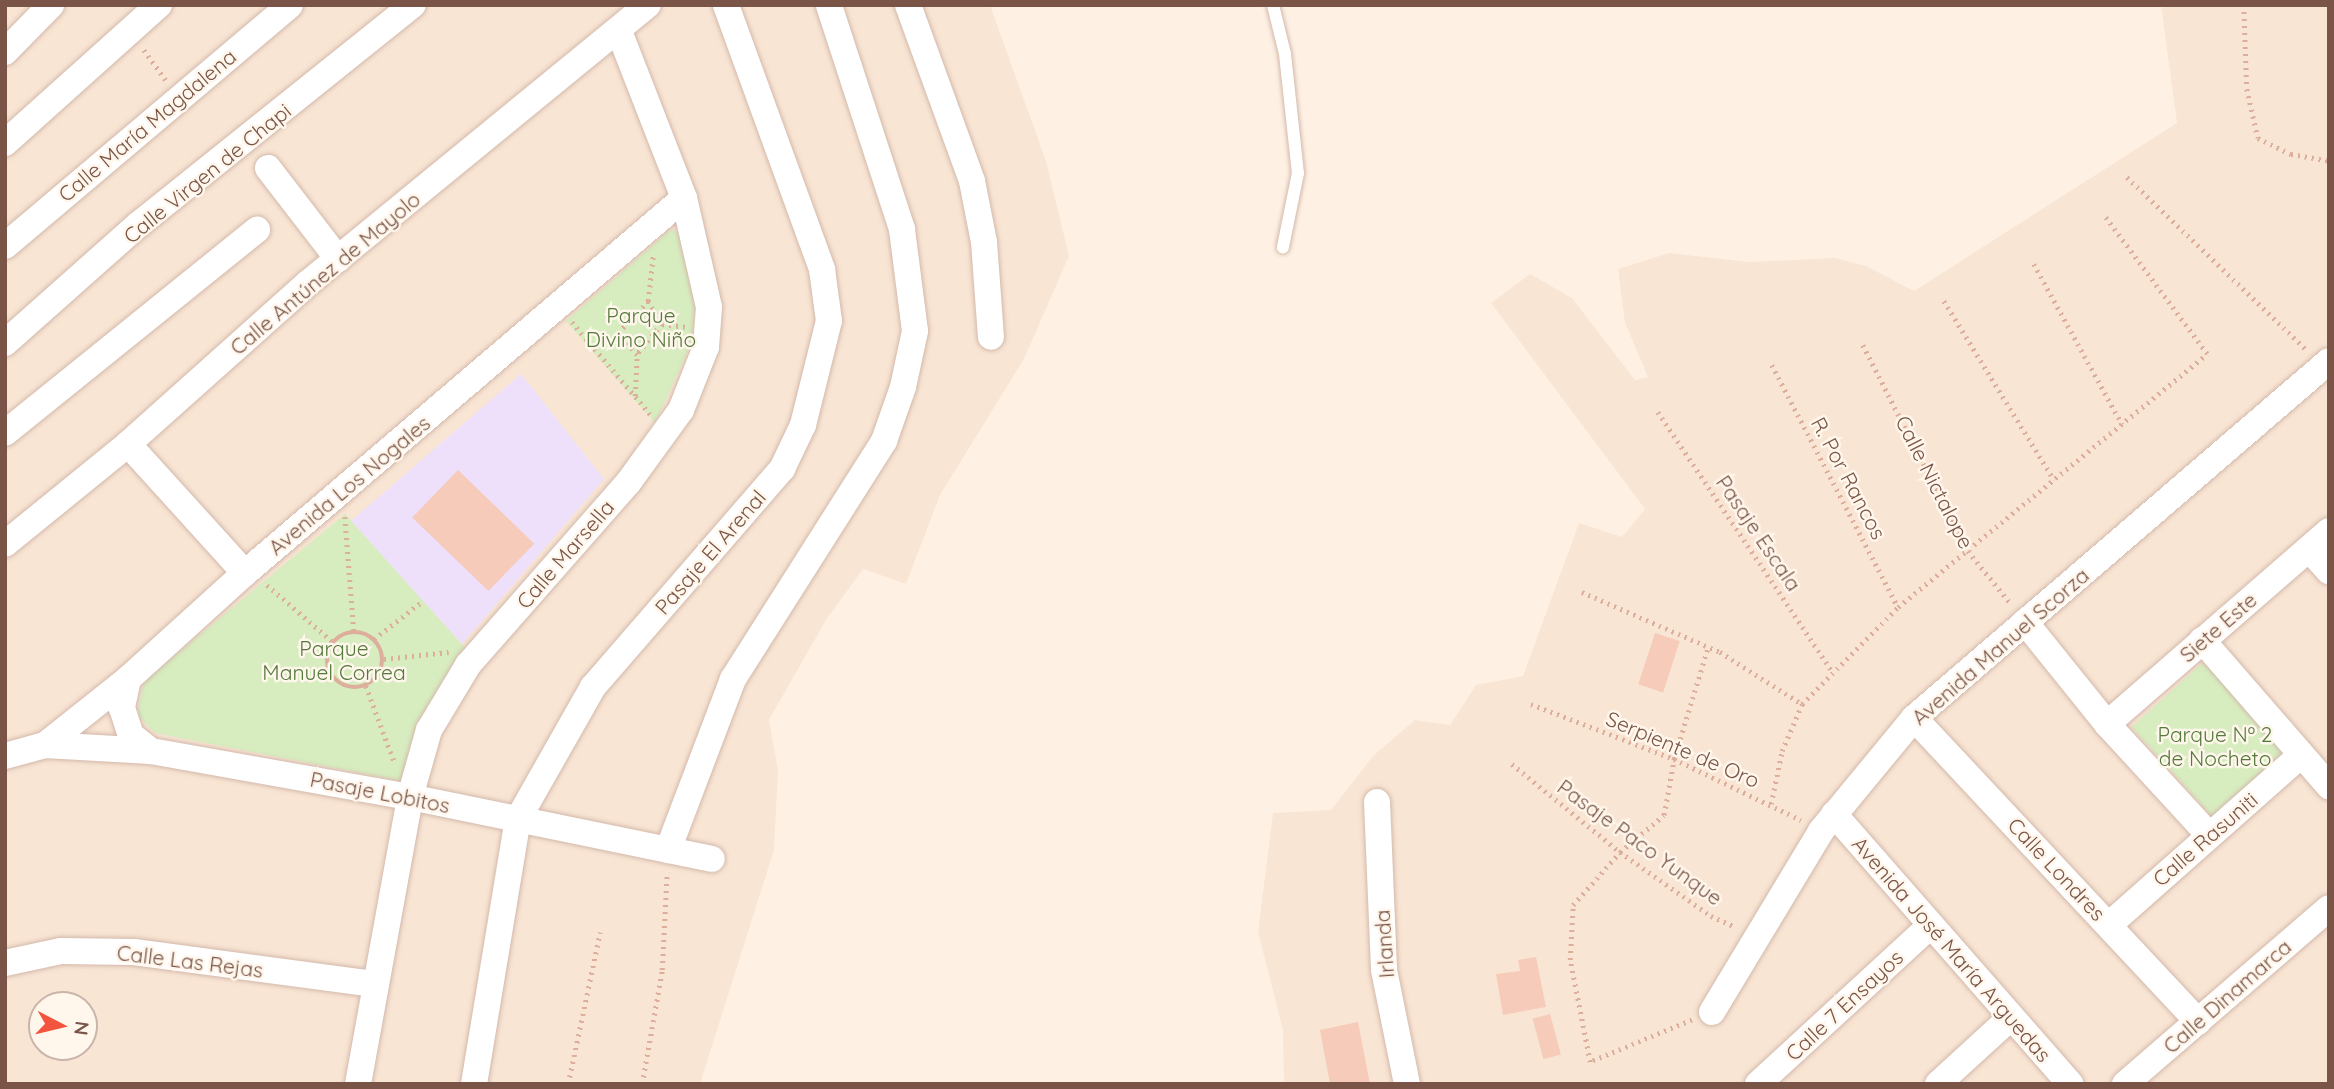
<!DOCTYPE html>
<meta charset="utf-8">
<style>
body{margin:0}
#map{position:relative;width:2334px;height:1089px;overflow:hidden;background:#fef1e4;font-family:Quicksand,sans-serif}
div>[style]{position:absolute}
.residential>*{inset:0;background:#f9e5d4}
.education>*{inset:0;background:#eee0fb}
.green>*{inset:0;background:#d7edc0;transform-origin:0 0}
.building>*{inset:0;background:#f6cbb9;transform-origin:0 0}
.path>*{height:4.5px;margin-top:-2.25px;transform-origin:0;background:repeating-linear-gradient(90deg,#dcae9b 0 2px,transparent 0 7px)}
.path>.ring{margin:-2.25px;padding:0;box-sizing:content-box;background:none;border:4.5px solid #dcae9b;border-radius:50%}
.roads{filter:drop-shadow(0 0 2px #d3b9ab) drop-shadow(0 0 2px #d3b9ab)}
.service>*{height:12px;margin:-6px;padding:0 6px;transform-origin:6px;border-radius:6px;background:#fff}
.minor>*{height:26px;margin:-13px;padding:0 13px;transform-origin:13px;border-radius:13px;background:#fff}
span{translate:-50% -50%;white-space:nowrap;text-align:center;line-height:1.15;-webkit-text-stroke:5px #fff6ec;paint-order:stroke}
.street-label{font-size:21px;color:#795447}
.park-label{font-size:21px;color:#547a3b}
.frame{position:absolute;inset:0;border:7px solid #795447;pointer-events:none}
.north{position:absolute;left:28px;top:991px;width:70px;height:70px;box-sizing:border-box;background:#fff6ec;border:2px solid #c9b5aa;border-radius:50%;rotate:97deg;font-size:19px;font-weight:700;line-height:28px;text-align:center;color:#795447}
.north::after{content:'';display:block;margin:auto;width:24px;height:32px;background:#f3543d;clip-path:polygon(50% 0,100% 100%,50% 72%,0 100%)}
</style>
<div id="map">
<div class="residential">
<div style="clip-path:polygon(evenodd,5px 5px,990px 5px,1046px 161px,1069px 256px,1024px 359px,940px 495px,906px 584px,863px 569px,826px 620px,769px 720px,778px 770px,774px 850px,700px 1084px,5px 1084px,5px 5px,42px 1005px,84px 1005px,84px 1047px,42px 1047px,42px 1005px)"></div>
<div style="clip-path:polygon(2161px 5px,2329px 5px,2329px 1084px,1284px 1084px,1283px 1030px,1258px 932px,1273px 813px,1331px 810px,1373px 756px,1415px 720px,1450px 725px,1476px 685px,1523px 676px,1579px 523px,1622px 537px,1645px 509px,1491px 303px,1530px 274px,1572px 298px,1635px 380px,1648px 377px,1625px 323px,1618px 269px,1669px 253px,1749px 262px,1835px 258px,1866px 266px,1914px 291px,2177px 123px)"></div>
</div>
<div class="education">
<div style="clip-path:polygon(521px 374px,604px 479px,462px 644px,351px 521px)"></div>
</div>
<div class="green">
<div style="clip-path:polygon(671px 229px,680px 235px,695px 307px,692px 342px,655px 423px,566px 321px)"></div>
<div style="clip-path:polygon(345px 514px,467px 650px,406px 782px,155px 733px,137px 715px,144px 681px)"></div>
<div style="left:2208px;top:658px;width:127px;height:103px;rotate:48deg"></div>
</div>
<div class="building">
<div style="left:458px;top:470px;width:106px;height:66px;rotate:44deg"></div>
<div style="left:1655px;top:633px;width:26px;height:54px;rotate:18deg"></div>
<div style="clip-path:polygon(1536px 957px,1546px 1007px,1503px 1015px,1496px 974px,1520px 971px,1518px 960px)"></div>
<div style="left:1550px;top:1014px;width:42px;height:18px;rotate:75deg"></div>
<div style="clip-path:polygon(1358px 1022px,1370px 1084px,1330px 1084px,1320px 1030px)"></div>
</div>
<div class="path">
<div style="left:2244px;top:5px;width:84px;rotate:88deg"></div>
<div style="left:2247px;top:89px;width:50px;rotate:77.3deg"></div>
<div style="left:2258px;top:138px;width:37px;rotate:26deg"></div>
<div style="left:2291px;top:154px;width:39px;rotate:10deg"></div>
<div style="left:144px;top:50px;width:37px;rotate:54deg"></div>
<div style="left:2127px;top:177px;width:251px;rotate:43.9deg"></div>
<div style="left:2034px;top:264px;width:183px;rotate:61.2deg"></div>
<div style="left:648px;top:301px;width:27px;rotate:59deg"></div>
<div style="left:662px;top:324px;width:40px;rotate:129deg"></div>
<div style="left:637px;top:355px;width:29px;rotate:-131deg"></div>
<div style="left:618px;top:333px;width:44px;rotate:-46.8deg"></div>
<div style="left:648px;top:301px;width:45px;rotate:-83.7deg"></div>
<div style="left:1944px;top:301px;width:210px;rotate:58.4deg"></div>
<div style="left:572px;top:322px;width:121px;rotate:49.7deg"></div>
<div style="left:662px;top:324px;width:23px;rotate:7deg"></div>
<div style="left:1863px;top:345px;width:231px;rotate:63deg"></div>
<div style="left:1968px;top:551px;width:68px;rotate:50.9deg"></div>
<div style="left:1772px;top:365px;width:273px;rotate:62.5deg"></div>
<div style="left:635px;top:396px;width:41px;rotate:-87.2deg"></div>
<div style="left:1658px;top:412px;width:313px;rotate:56.1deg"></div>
<div style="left:345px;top:517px;width:115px;rotate:85.5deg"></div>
<div style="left:267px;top:585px;width:87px;rotate:40.8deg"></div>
<div style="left:1582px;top:592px;width:150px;rotate:23.5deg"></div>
<div style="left:1720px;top:652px;width:97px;rotate:32.4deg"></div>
<div class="ring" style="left:327px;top:632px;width:51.5px;height:51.5px"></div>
<div style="left:374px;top:639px;width:58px;rotate:-38deg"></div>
<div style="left:384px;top:659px;width:65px;rotate:-6.1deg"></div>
<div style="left:366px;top:686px;width:80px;rotate:69.5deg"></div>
<div style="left:1531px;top:704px;width:153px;rotate:21deg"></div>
<div style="left:1674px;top:759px;width:141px;rotate:25.7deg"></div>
<div style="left:1512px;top:764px;width:139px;rotate:39.2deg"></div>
<div style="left:1620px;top:852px;width:111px;rotate:35.1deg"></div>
<div style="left:1711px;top:916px;width:27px;rotate:24deg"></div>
<div style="left:1771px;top:804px;width:54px;rotate:-78.3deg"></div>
<div style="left:1782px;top:751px;width:51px;rotate:-66.9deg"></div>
<div style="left:1802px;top:704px;width:136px;rotate:-45.3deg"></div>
<div style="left:1898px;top:607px;width:399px;rotate:-39.3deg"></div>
<div style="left:2207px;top:354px;width:174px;rotate:-126.6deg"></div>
<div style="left:1692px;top:1020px;width:110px;rotate:157.6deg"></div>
<div style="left:1590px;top:1062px;width:104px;rotate:-101.1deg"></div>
<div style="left:1570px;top:960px;width:55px;rotate:-86.9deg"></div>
<div style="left:1573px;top:905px;width:71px;rotate:-48.4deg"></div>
<div style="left:1620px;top:852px;width:57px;rotate:-40.1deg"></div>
<div style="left:1664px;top:815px;width:57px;rotate:-79.9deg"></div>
<div style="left:1674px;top:759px;width:117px;rotate:-73.1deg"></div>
<div style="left:568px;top:1084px;width:155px;rotate:-78.1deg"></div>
<div style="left:642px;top:1084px;width:116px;rotate:-80deg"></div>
<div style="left:662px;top:970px;width:98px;rotate:-87.1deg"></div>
</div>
<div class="roads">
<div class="service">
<div style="left:1273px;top:5px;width:50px;rotate:76.2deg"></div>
<div style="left:1285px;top:54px;width:120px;rotate:83.8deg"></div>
<div style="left:1298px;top:173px;width:76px;rotate:101.5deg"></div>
</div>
<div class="minor">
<div style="left:908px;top:5px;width:187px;rotate:70deg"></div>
<div style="left:972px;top:181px;width:62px;rotate:78.9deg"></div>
<div style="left:984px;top:242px;width:95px;rotate:85.8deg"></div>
<div style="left:5px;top:52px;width:66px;rotate:-45.6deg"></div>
<div style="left:5px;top:143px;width:207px;rotate:-41.9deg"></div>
<div style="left:268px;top:168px;width:115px;rotate:52.4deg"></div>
<div style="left:5px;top:246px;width:373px;rotate:-40.2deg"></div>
<div style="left:5px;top:343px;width:178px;rotate:-41.6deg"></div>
<div style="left:138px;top:225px;width:352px;rotate:-38.7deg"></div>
<div style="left:5px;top:433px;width:324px;rotate:-38.9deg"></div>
<div style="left:128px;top:444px;width:174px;rotate:47.8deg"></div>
<div style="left:5px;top:544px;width:159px;rotate:-39.1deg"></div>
<div style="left:128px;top:444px;width:241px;rotate:-41.8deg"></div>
<div style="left:308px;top:283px;width:439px;rotate:-39.3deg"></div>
<div style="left:2309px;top:549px;width:30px;rotate:48deg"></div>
<div style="left:2025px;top:622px;width:131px;rotate:51.2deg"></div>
<div style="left:2107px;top:724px;width:151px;rotate:47.4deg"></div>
<div style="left:2202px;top:640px;width:194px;rotate:49deg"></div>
<div style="left:128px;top:679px;width:30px;rotate:102deg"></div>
<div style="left:122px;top:708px;width:28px;rotate:72deg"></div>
<div style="left:131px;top:735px;width:26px;rotate:39deg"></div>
<div style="left:1914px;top:718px;width:416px;rotate:46.9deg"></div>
<div style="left:2107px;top:724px;width:294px;rotate:-41deg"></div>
<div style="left:45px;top:745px;width:106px;rotate:3.2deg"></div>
<div style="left:151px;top:751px;width:263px;rotate:10.1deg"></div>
<div style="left:410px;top:797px;width:308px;rotate:11.6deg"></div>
<div style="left:5px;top:756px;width:41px;rotate:-15.4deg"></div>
<div style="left:45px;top:745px;width:106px;rotate:-38.5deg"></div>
<div style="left:128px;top:679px;width:158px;rotate:-42.2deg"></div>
<div style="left:245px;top:573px;width:577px;rotate:-40.5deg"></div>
<div style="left:1377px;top:802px;width:168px;rotate:87.6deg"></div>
<div style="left:1384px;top:970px;width:116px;rotate:78.6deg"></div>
<div style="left:1834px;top:814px;width:359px;rotate:48.8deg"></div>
<div style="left:668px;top:850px;width:183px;rotate:-69.2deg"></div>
<div style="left:733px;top:679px;width:282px;rotate:-57.6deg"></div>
<div style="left:884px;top:441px;width:57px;rotate:-70.6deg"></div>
<div style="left:903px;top:387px;width:57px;rotate:-77.9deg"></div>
<div style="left:915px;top:331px;width:103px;rotate:-97.3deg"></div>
<div style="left:902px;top:229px;width:236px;rotate:-108.1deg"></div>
<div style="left:2110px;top:924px;width:255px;rotate:-41.5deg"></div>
<div style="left:5px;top:963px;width:57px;rotate:-12.1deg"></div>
<div style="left:61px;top:951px;width:73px;rotate:0.8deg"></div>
<div style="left:134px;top:952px;width:243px;rotate:7.6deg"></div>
<div style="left:1712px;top:1012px;width:211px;rotate:-58.9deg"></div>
<div style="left:1821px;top:831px;width:146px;rotate:-50.5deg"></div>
<div style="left:1914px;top:718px;width:547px;rotate:-40.7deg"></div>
<div style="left:358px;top:1084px;width:292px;rotate:-79.7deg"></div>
<div style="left:410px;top:797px;width:70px;rotate:-74.2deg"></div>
<div style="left:429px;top:730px;width:76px;rotate:-59deg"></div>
<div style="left:468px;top:665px;width:242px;rotate:-48.7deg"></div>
<div style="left:628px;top:483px;width:90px;rotate:-54deg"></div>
<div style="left:681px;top:410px;width:68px;rotate:-68.4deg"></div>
<div style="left:706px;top:347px;width:40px;rotate:-85.7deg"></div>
<div style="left:709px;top:307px;width:112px;rotate:-102.9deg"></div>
<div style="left:684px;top:198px;width:179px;rotate:-111.3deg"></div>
<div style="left:474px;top:1084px;width:269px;rotate:-80.6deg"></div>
<div style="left:518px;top:819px;width:152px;rotate:-60.4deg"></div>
<div style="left:593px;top:687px;width:289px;rotate:-49.1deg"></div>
<div style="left:782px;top:469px;width:49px;rotate:-64.5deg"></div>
<div style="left:803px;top:425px;width:107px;rotate:-76deg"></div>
<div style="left:829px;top:321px;width:52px;rotate:-97.7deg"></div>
<div style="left:822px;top:269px;width:281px;rotate:-110deg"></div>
<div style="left:1758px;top:1084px;width:234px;rotate:-42.6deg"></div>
<div style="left:1938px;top:1084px;width:99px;rotate:-42.5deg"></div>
<div style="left:2125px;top:1084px;width:269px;rotate:-40.8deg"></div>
</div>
</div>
<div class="street-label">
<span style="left:147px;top:125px;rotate:-40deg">Calle María Magdalena</span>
<span style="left:207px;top:173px;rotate:-39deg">Calle Virgen de Chapi</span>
<span style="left:325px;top:273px;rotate:-40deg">Calle Antúnez de Mayolo</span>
<span style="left:1849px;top:478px;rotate:62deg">R. Por Rancos</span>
<span style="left:1935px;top:482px;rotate:63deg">Calle Nictalope</span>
<span style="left:349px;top:485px;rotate:-40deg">Avenida Los Nogales</span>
<span style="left:1759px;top:533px;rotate:56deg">Pasaje Escala</span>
<span style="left:710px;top:552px;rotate:-49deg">Pasaje El Arenal</span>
<span style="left:565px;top:554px;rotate:-49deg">Calle Marsella</span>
<span style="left:2218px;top:627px;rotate:-41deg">Siete Este</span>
<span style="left:2000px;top:646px;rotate:-41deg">Avenida Manuel Scorza</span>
<span style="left:1683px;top:749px;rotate:23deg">Serpiente de Oro</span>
<span style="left:380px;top:792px;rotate:11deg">Pasaje Lobitos</span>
<span style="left:2205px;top:839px;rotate:-41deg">Calle Rasuniti</span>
<span style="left:1640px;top:842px;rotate:36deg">Pasaje Paco Yunque</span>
<span style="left:2057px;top:869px;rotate:47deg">Calle Londres</span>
<span style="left:1384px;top:944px;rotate:-94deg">Irlanda</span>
<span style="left:1952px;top:949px;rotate:49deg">Avenida José María Arguedas</span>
<span style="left:190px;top:961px;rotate:7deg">Calle Las Rejas</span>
<span style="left:2227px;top:996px;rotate:-41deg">Calle Dinamarca</span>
<span style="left:1844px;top:1005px;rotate:-43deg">Calle 7 Ensayos</span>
</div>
<div class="park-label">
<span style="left:641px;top:327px">Parque<br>Divino Niño</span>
<span style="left:334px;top:660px">Parque<br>Manuel Correa</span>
<span style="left:2215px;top:746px">Parque Nº 2<br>de Nocheto</span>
</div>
<div class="frame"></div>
<div class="north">N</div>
</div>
